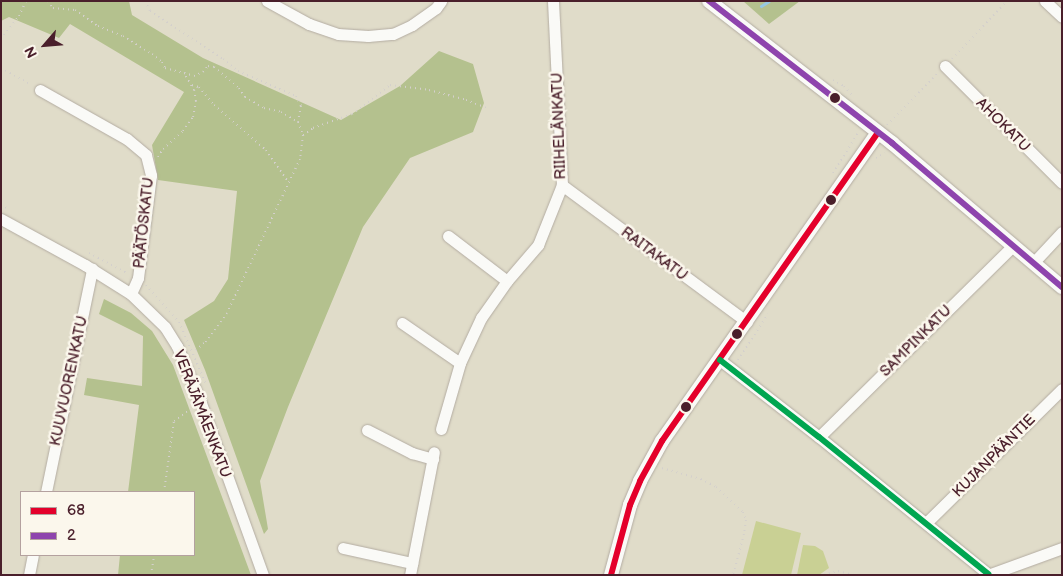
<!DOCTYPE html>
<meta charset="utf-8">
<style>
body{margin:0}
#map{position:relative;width:1063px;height:576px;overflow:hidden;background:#e0dcc9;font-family:"Balsamiq Sans",sans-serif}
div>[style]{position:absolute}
.green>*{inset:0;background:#c9d094}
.forest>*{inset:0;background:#b4c18e}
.stream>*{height:3px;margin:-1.5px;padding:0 1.5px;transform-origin:1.5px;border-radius:1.5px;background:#96c9e4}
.path>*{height:2px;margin-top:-1px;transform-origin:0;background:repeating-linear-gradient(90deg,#d4d0cc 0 1px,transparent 0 5px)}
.roads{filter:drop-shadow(0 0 1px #b3aca2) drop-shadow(0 0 1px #b3aca2)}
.minor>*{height:11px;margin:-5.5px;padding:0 5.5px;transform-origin:5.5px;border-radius:5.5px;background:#fafaf7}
.tertiary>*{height:14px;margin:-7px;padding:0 7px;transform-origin:7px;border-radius:7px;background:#fafaf7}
.bus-1>*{height:6px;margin:-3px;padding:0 3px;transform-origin:3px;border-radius:3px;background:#e4002b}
.bus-2>*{height:6px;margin:-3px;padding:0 3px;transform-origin:3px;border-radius:3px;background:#8e44ad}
.bus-3>*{height:6px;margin:-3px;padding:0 3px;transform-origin:3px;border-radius:3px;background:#00a651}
.dots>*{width:14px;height:14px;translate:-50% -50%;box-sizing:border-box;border:2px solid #fbf7ec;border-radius:50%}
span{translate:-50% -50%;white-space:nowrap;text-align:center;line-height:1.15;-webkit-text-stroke:5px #fbf7ec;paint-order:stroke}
.street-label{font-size:15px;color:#4a1f2b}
.frame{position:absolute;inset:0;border:2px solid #4a1f2b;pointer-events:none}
.legend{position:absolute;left:20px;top:491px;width:175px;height:65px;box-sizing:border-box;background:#fbf7ec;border:1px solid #b4a19f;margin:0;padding:6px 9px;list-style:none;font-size:15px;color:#4a1f2b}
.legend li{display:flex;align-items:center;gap:10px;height:25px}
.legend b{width:25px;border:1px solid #b4a19f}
.north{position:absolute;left:20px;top:20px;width:50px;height:50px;-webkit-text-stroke:4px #fbf7ec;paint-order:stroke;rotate:243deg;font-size:14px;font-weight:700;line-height:20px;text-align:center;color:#4a1f2b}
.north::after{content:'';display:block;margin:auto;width:18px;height:22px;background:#4a1f2b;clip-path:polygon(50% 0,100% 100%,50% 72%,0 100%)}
</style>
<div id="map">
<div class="green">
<div style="clip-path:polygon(756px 521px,801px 533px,791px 575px,742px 575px)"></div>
<div style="clip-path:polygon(803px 545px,815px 546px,823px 551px,829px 568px,819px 575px,797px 575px)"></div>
</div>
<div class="forest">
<div style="clip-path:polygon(1px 1px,129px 1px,132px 15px,203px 58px,341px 120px,400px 86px,439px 51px,473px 64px,484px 103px,473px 132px,410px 158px,363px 227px,288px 407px,260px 481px,268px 529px,264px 534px,205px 370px,184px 320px,214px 301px,228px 279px,237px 191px,158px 180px,152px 145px,184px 92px,70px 24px,59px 38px,9px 17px,1px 21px)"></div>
<div style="clip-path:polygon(743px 1px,800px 1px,769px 24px)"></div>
<div style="clip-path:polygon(104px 299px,131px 313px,152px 331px,173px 365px,251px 575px,118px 575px,120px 555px,194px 555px,194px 492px,128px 492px,139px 405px,84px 395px,87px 378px,142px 386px,143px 336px,99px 314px)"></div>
</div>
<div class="stream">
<div style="left:761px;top:6px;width:9px;rotate:-32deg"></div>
</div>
<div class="path">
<div style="left:48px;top:1px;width:9px;rotate:54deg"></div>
<div style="left:53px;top:8px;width:22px;rotate:5deg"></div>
<div style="left:75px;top:10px;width:28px;rotate:35deg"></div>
<div style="left:98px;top:26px;width:27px;rotate:22deg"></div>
<div style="left:123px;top:36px;width:34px;rotate:32deg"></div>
<div style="left:152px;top:54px;width:13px;rotate:39deg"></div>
<div style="left:162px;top:62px;width:7px;rotate:63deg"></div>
<div style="left:165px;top:68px;width:30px;rotate:15deg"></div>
<div style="left:194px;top:76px;width:10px;rotate:-24deg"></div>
<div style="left:203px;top:72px;width:8px;rotate:-50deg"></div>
<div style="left:208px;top:66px;width:6px;rotate:9deg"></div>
<div style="left:214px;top:67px;width:33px;rotate:40deg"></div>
<div style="left:239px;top:88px;width:11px;rotate:56deg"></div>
<div style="left:245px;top:97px;width:22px;rotate:30deg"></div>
<div style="left:264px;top:108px;width:17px;rotate:13deg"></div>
<div style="left:281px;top:112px;width:20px;rotate:30deg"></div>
<div style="left:298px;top:122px;width:14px;rotate:69deg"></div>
<div style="left:303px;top:135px;width:24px;rotate:97deg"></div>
<div style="left:300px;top:159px;width:170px;rotate:115.4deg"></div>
<div style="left:227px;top:313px;width:38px;rotate:127deg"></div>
<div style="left:204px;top:343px;width:13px;rotate:138deg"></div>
<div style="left:145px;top:1px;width:11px;rotate:63deg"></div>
<div style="left:150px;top:11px;width:87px;rotate:33.3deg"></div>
<div style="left:223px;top:59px;width:19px;rotate:39deg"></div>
<div style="left:238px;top:71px;width:63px;rotate:23.3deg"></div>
<div style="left:296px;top:96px;width:11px;rotate:63deg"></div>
<div style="left:301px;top:106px;width:16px;rotate:101deg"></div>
<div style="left:1px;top:39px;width:29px;rotate:-52deg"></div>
<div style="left:19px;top:16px;width:17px;rotate:-65deg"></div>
<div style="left:952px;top:59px;width:80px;rotate:-46.5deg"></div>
<div style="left:1px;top:68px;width:33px;rotate:29deg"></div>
<div style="left:833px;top:80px;width:13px;rotate:29deg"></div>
<div style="left:844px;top:86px;width:15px;rotate:48deg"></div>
<div style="left:192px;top:85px;width:7px;rotate:16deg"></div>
<div style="left:199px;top:87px;width:23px;rotate:50deg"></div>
<div style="left:214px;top:105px;width:69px;rotate:40.9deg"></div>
<div style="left:266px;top:150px;width:37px;rotate:55deg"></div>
<div style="left:887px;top:125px;width:73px;rotate:-45.6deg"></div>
<div style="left:303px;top:135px;width:12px;rotate:-35deg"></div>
<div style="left:313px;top:128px;width:41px;rotate:-19.7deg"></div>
<div style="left:352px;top:114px;width:48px;rotate:-37.3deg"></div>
<div style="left:390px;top:85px;width:39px;rotate:7deg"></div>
<div style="left:429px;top:90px;width:38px;rotate:15deg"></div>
<div style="left:466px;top:100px;width:22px;rotate:21deg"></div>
<div style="left:158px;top:157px;width:9px;rotate:-58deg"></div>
<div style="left:163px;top:149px;width:27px;rotate:-42deg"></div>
<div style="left:183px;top:131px;width:17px;rotate:-54deg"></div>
<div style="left:193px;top:117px;width:16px;rotate:-79deg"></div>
<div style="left:196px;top:101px;width:11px;rotate:-100deg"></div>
<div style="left:194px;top:90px;width:20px;rotate:-120deg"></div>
<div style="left:876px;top:158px;width:10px;rotate:-29deg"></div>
<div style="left:833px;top:173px;width:47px;rotate:-58deg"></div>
<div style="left:1px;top:205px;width:9px;rotate:27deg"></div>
<div style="left:89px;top:253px;width:43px;rotate:27.8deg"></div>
<div style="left:146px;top:285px;width:50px;rotate:48.3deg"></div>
<div style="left:179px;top:322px;width:68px;rotate:66.5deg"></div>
<div style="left:738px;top:360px;width:55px;rotate:-56.9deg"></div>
<div style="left:662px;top:468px;width:41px;rotate:15.8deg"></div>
<div style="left:701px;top:479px;width:17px;rotate:28deg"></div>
<div style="left:716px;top:487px;width:37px;rotate:43deg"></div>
<div style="left:743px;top:512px;width:9px;rotate:69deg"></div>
<div style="left:746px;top:520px;width:14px;rotate:98deg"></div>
<div style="left:744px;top:534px;width:42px;rotate:105deg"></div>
<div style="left:164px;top:492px;width:72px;rotate:-82deg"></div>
<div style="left:174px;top:421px;width:20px;rotate:-37deg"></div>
<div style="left:151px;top:575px;width:20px;rotate:-81deg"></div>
<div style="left:824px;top:575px;width:15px;rotate:-16deg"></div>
<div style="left:838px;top:571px;width:16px;rotate:14deg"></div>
</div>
<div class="roads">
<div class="minor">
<div style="left:267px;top:1px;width:48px;rotate:28.7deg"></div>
<div style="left:309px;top:24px;width:31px;rotate:19deg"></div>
<div style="left:338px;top:34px;width:30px;rotate:4deg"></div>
<div style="left:368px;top:36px;width:25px;rotate:-5deg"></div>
<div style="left:393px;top:34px;width:21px;rotate:-25deg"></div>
<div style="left:412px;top:25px;width:29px;rotate:-35deg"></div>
<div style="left:436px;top:8px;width:9px;rotate:-54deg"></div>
<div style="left:1045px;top:1px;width:23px;rotate:43deg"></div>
<div style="left:945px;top:66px;width:165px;rotate:45deg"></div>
<div style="left:40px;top:90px;width:100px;rotate:29.4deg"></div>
<div style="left:127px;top:139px;width:25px;rotate:40deg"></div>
<div style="left:146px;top:155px;width:21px;rotate:76deg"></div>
<div style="left:151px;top:175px;width:104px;rotate:97.2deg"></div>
<div style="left:138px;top:278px;width:17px;rotate:114deg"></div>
<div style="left:562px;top:185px;width:230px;rotate:36.5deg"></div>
<div style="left:1px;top:219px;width:96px;rotate:28.7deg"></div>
<div style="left:85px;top:265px;width:54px;rotate:32.2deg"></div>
<div style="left:131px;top:294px;width:47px;rotate:44.1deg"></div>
<div style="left:165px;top:327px;width:22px;rotate:58deg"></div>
<div style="left:177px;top:346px;width:62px;rotate:67.2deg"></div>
<div style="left:201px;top:403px;width:183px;rotate:70.2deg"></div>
<div style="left:448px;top:236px;width:74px;rotate:37.3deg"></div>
<div style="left:1034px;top:262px;width:41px;rotate:-47deg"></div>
<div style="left:402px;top:323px;width:70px;rotate:34.6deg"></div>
<div style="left:720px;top:360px;width:125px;rotate:37.9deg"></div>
<div style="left:819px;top:437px;width:218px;rotate:39deg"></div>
<div style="left:441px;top:429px;width:69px;rotate:-73.9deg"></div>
<div style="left:460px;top:363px;width:50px;rotate:-65deg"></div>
<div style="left:481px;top:318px;width:45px;rotate:-54.9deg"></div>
<div style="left:507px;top:281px;width:48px;rotate:-49.3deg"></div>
<div style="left:538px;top:245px;width:65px;rotate:-68.2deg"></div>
<div style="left:562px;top:185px;width:184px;rotate:-92.8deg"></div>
<div style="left:367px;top:430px;width:51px;rotate:27.1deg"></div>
<div style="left:412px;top:453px;width:22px;rotate:16deg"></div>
<div style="left:819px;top:437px;width:272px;rotate:-44.6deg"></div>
<div style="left:46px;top:492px;width:228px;rotate:-78.3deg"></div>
<div style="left:926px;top:523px;width:191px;rotate:-44.6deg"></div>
<div style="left:343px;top:548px;width:71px;rotate:12.3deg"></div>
<div style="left:29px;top:575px;width:20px;rotate:-79deg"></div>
<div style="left:410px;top:575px;width:125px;rotate:-79deg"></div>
<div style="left:988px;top:575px;width:79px;rotate:-20deg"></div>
</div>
<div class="tertiary">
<div style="left:709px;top:1px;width:232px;rotate:37.8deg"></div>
<div style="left:892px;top:143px;width:223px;rotate:40.3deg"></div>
<div style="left:611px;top:575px;width:73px;rotate:-74.8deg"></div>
<div style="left:630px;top:505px;width:26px;rotate:-67deg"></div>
<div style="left:640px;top:481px;width:46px;rotate:-61.2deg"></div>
<div style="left:662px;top:441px;width:376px;rotate:-55deg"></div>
</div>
</div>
<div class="bus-1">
<div style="left:611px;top:575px;width:73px;rotate:-74.8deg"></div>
<div style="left:630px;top:505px;width:26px;rotate:-67deg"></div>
<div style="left:640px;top:481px;width:46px;rotate:-61.2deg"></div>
<div style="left:662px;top:441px;width:376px;rotate:-55deg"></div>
</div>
<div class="bus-2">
<div style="left:709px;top:1px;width:232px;rotate:37.8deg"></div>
<div style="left:892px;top:143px;width:223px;rotate:40.3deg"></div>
</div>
<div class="bus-3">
<div style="left:720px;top:360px;width:125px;rotate:37.9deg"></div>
<div style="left:819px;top:437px;width:218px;rotate:39deg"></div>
</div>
<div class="dots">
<div style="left:835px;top:98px;background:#4a1f2b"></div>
<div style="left:831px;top:200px;background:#4a1f2b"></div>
<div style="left:737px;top:334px;background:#4a1f2b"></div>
<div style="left:686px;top:407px;background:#4a1f2b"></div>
</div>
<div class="street-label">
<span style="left:1003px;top:125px;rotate:45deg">AHOKATU</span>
<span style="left:559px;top:126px;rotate:-92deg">RIIHELÄNKATU</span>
<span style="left:144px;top:223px;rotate:-84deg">PÄÄTÖSKATU</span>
<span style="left:654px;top:254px;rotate:37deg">RAITAKATU</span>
<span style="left:916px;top:341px;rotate:-45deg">SAMPINKATU</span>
<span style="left:69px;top:381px;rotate:-78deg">KUUVUORENKATU</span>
<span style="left:202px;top:414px;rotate:69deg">VERÄJÄMÄENKATU</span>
<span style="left:994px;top:456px;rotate:-45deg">KUJANPÄÄNTIE</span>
</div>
<div class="frame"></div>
<ul class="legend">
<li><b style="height:6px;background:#e4002b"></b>68</li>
<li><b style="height:6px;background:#8e44ad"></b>2</li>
</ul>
<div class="north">N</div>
</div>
